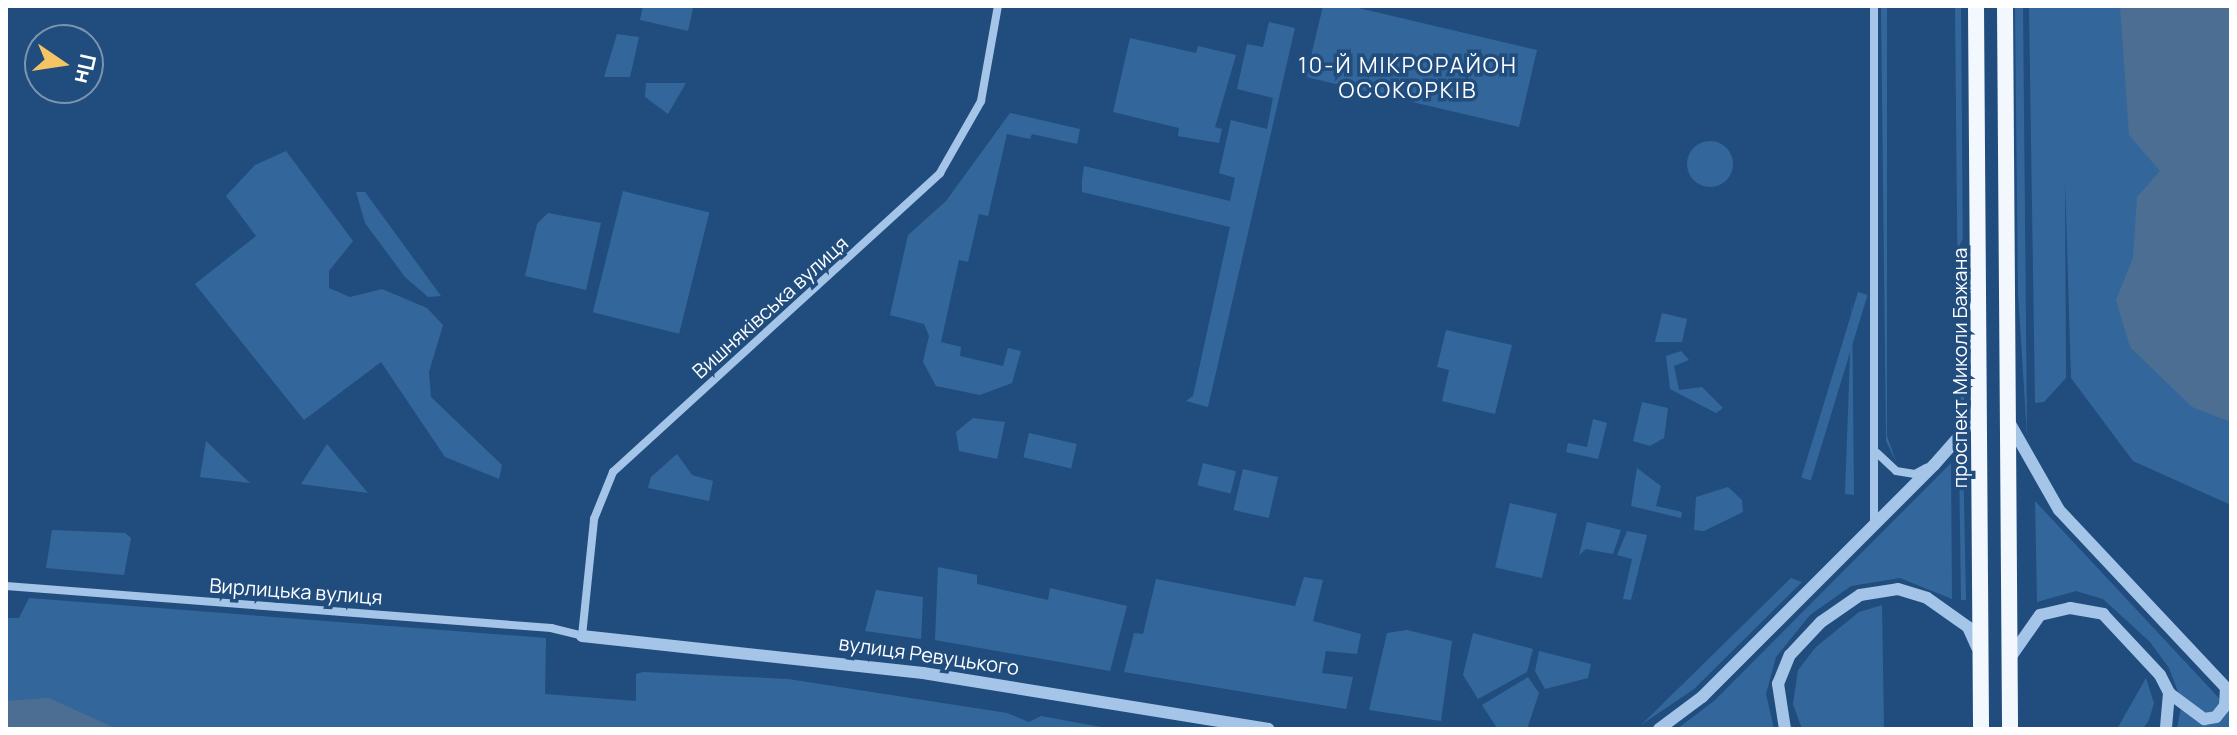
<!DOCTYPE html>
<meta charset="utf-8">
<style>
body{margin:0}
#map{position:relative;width:2237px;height:735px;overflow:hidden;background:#204d7e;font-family:Manrope,sans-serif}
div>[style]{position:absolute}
.green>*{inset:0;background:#33679c;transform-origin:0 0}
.round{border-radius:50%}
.water>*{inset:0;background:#4c6e92}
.minor>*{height:8px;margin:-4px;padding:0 4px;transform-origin:4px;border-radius:4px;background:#a4c5e7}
.tertiary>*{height:12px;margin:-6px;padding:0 6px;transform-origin:6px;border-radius:6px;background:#a4c5e7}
.trunk>*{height:16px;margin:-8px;padding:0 8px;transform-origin:8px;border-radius:8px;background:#f2f8fe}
span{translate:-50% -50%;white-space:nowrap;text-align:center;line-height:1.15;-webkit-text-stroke:7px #204d7e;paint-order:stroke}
.street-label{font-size:20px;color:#fff}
.neighbourhood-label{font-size:22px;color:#fff;letter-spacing:2px}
.frame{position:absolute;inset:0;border:8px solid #fff;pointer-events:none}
.north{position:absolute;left:24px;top:24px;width:80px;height:80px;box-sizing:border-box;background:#204d7e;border:2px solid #7994b2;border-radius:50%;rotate:103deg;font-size:22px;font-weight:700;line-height:32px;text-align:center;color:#fff}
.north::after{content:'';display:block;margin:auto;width:28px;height:36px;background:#f5c564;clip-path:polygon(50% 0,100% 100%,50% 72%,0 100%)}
</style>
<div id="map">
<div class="green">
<div style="clip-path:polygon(643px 6px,693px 8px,688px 31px,640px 20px)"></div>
<div style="clip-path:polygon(1323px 6px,1350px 6px,1537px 50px,1519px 127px,1306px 77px)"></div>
<div style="clip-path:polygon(1881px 6px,1887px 6px,1887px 436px,1897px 464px,1886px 441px)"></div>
<div style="clip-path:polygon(1955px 6px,1961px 6px,1964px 402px,1959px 417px)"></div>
<div style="clip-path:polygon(2015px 6px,2023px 6px,2027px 436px,2018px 292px)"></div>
<div style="clip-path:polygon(2029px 6px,2231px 6px,2231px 505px,2133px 461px,2071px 378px,2065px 179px,2066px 378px,2044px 402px,2035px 403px)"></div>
<div style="clip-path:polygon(1269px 22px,1295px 28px,1208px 407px,1186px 401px,1193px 396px,1230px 227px,1082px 192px,1082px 180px,1084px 166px,1230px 201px,1235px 178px,1219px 173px,1231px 120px,1267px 129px,1273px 98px,1237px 89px,1247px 44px,1263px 47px)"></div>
<div style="clip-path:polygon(617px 34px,639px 37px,630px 77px,604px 77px)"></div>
<div style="clip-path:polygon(1130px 38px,1196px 53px,1198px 46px,1236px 55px,1215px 127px,1222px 129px,1219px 143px,1178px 136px,1179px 128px,1113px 112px)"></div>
<div style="clip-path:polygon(646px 83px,686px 83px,668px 114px,645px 97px)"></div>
<div style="clip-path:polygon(1010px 113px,1080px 129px,1077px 144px,1032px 134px,1030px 139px,1007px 134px,988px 216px,979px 214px,968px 262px,959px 260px,941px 342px,961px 347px,960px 356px,1003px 366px,1008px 348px,1021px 351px,1012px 383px,980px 395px,936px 386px,923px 362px,929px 336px,924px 324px,890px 315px,908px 235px,946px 201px)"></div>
<div class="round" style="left:1687px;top:141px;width:46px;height:46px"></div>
<div style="clip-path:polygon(286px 151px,353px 241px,329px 271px,329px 288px,350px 297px,382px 289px,427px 308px,443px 325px,429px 372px,431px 397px,502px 465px,499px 479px,445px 457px,381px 362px,304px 420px,195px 284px,256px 236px,226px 196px,255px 165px)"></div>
<div style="left:623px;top:191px;width:89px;height:125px;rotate:14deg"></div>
<div style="clip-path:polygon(356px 192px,365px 192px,441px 296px,428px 297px,405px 277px,365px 223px)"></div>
<div style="clip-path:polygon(548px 213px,601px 223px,586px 290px,525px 276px,537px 224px)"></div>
<div style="left:1858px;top:292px;width:10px;height:194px;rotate:17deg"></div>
<div style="clip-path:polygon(1852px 299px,1854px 495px,1845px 494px)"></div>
<div style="clip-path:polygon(1662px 313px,1687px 319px,1682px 342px,1655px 342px)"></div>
<div style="clip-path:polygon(1446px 330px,1512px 345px,1495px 414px,1442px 401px,1449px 370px,1437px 367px)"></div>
<div style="clip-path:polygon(1681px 351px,1689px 360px,1674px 366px,1679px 390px,1702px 387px,1723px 408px,1716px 413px,1670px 389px,1666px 356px)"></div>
<div style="clip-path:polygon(1642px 402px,1668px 408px,1664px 438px,1650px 446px,1633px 441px)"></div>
<div style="clip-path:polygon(973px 418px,1005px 422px,997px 459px,959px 451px,956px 432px)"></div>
<div style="clip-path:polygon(1593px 419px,1607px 423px,1598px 459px,1566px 452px,1568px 443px,1587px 447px)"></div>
<div style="left:1029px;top:433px;width:49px;height:25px;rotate:13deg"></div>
<div style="clip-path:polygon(206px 441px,250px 483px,200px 477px)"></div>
<div style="clip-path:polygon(327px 444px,368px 493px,301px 484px)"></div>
<div style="clip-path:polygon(677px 454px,692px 475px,713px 481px,709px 501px,648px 488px,651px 477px)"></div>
<div style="clip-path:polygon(1963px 454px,1966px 600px,1961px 600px,1959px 457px)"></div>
<div style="left:1203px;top:463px;width:34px;height:23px;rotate:14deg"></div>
<div style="clip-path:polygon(1951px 463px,1952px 599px,1900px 578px,1851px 586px,1810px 615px,1776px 657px,1766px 694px,1774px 729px,1677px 729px,1714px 701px)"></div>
<div style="clip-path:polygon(1637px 468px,1661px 486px,1656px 506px,1682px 512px,1681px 518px,1631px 506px)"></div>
<div style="left:1243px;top:469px;width:36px;height:42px;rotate:13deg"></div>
<div style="clip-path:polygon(1728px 487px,1742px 500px,1743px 512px,1704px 531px,1694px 530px,1696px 497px)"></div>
<div style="clip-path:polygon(2035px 501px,2231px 711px,2231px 729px,2177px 729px,2182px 702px,2169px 668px,2150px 642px,2103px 599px,2076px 591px,2037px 602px)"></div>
<div style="left:1510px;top:503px;width:48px;height:66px;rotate:13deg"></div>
<div style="clip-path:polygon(1587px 522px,1621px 530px,1613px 554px,1586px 549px,1579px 555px)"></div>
<div style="clip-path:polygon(52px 530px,125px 533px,131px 538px,124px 575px,46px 568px)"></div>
<div style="clip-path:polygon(1627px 531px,1647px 535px,1631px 600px,1623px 599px,1632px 559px,1617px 555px)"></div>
<div style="clip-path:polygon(938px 567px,977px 575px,977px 584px,1048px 600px,1050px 588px,1127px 606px,1110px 671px,935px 640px)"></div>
<div style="clip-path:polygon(1304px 577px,1323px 580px,1313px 621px,1361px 634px,1357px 654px,1326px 651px,1322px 673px,1353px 677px,1346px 709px,1124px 672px,1134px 633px,1143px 634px,1156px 579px,1295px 606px)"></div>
<div style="clip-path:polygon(1791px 578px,1802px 582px,1694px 689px,1641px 725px)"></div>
<div style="clip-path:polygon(876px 590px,923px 597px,921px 639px,865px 631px)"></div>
<div style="clip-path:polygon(29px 598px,546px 638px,545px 694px,636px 701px,636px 674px,643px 672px,788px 679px,1007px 713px,1029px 722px,1041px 716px,1112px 729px,110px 729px,48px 706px,6px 701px,6px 618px,19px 618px)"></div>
<div style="clip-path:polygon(1882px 605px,1884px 729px,1802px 729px,1793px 704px,1798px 670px,1816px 647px,1859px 612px)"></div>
<div style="clip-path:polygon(1407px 630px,1452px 641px,1441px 721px,1369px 710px,1387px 633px)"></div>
<div style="clip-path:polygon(1473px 633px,1533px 649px,1527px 672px,1478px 699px,1463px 675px)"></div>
<div style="clip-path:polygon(1539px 651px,1591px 664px,1588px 678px,1545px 689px,1535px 671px)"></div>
<div style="clip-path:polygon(1528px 677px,1539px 693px,1527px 729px,1497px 728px,1482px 705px)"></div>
<div style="clip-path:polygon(2146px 678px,2154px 703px,2149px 720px,2143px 729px,2117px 729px)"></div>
</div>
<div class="water">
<div style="clip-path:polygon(2120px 6px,2231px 6px,2231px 422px,2192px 407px,2130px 347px,2116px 300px,2133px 258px,2137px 197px,2160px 171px,2129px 135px)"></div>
<div style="clip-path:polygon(49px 698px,117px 729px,6px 729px,6px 701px)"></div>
</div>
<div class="minor">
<div style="left:1874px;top:6px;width:518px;rotate:90deg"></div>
<div style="left:1877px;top:453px;width:26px;rotate:43deg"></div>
<div style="left:1896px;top:471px;width:19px;rotate:9deg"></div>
<div style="left:1915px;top:474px;width:13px;rotate:-29deg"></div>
<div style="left:6px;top:586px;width:547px;rotate:4.41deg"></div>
<div style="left:551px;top:628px;width:32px;rotate:14deg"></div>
<div style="left:582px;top:636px;width:118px;rotate:-84.1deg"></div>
<div style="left:594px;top:519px;width:51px;rotate:-68deg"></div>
<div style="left:613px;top:472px;width:443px;rotate:-42.4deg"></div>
<div style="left:940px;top:173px;width:83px;rotate:-60.3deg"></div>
<div style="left:981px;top:101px;width:97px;rotate:-79.9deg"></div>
</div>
<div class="tertiary">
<div style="left:2009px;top:422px;width:101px;rotate:60.4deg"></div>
<div style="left:2059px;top:510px;width:251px;rotate:46.8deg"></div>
<div style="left:582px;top:636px;width:343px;rotate:6.2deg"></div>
<div style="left:923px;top:673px;width:350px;rotate:9.2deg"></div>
<div style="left:2012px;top:655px;width:49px;rotate:-55deg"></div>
<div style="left:2040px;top:615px;width:31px;rotate:-13deg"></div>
<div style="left:2070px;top:608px;width:34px;rotate:10deg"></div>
<div style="left:2103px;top:614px;width:83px;rotate:46.9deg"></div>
<div style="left:2160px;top:675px;width:20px;rotate:63deg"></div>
<div style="left:2169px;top:693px;width:36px;rotate:95deg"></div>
<div style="left:2169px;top:693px;width:44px;rotate:36.6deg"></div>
<div style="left:2204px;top:719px;width:12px;rotate:-9deg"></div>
<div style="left:2216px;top:717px;width:14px;rotate:-51deg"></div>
<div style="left:2225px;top:706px;width:18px;rotate:-87deg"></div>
<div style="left:1659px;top:729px;width:54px;rotate:-36.7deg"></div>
<div style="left:1702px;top:697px;width:328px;rotate:-45deg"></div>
<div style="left:1934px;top:465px;width:45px;rotate:-48.6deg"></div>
<div style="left:1964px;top:431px;width:30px;rotate:-63deg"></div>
<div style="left:1785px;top:729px;width:46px;rotate:-98.8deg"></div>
<div style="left:1778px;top:684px;width:31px;rotate:-68deg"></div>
<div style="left:1790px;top:655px;width:45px;rotate:-46.8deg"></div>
<div style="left:1821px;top:622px;width:47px;rotate:-34.7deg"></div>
<div style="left:1860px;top:595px;width:38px;rotate:-9deg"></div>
<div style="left:1898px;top:589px;width:30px;rotate:17deg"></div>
<div style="left:1927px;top:598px;width:50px;rotate:35.3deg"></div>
<div style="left:1968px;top:627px;width:22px;rotate:66deg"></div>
</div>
<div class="trunk">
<div style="left:1976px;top:6px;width:723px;rotate:89.6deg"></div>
<div style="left:2005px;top:6px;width:723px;rotate:89.6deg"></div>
</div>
<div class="street-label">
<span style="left:770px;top:307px;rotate:-42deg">Вишняківська вулиця</span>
<span style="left:1959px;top:368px;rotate:-90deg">проспект Миколи Бажана</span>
<span style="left:296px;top:591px;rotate:4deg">Вирлицька вулиця</span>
<span style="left:929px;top:655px;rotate:8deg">вулиця Ревуцького</span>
</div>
<div class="neighbourhood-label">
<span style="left:1408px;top:78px">10-Й МІКРОРАЙОН<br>ОСОКОРКІВ</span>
</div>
<div class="frame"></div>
<div class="north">Пн</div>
</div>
